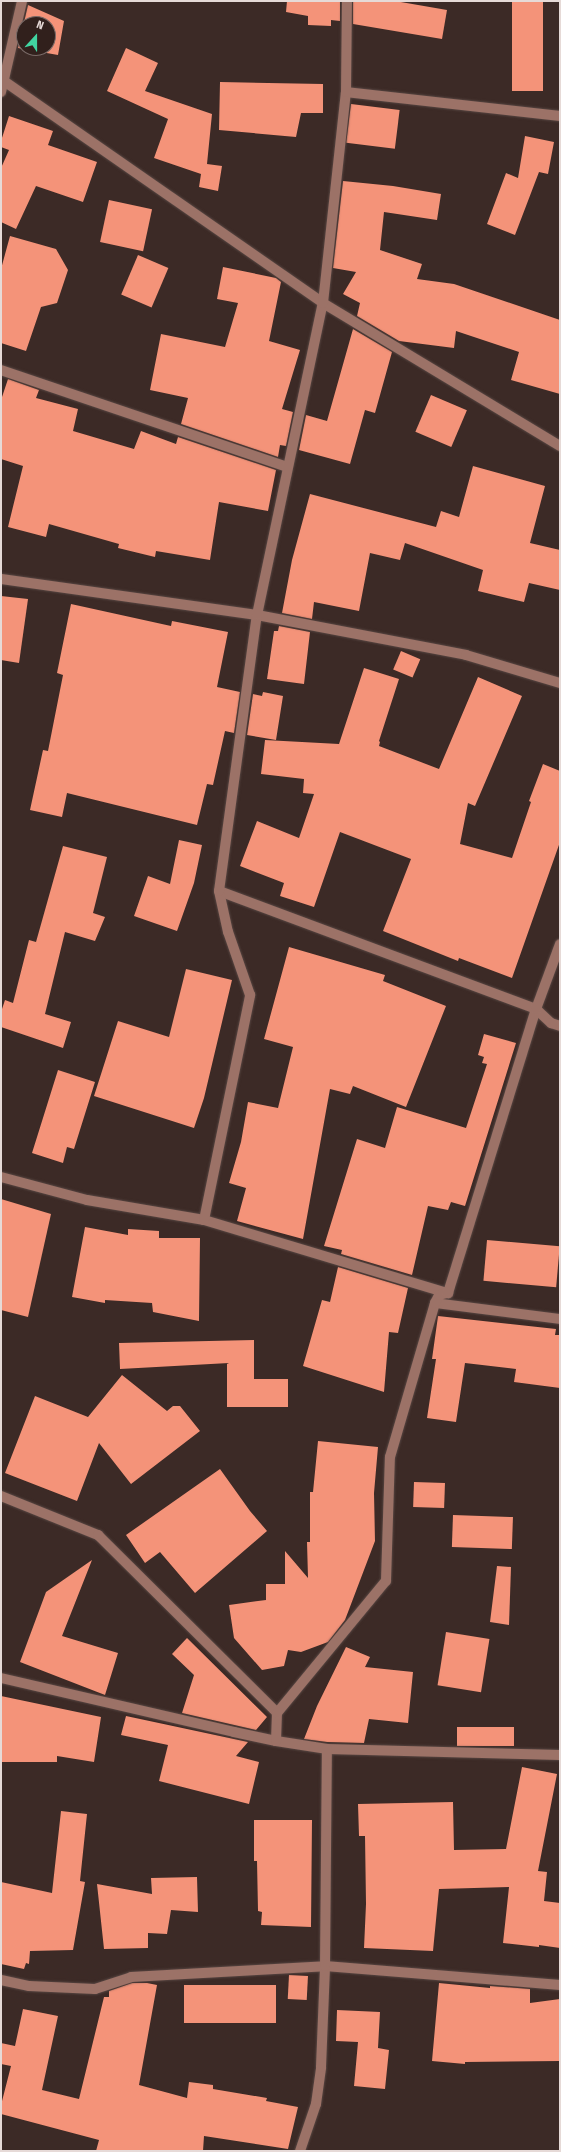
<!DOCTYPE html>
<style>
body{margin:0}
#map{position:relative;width:561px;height:2152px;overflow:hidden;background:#3c2a26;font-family:"Fira Sans Condensed",sans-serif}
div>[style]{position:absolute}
.building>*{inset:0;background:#f49379;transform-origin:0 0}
.roads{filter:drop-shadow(0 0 1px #574642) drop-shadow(0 0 1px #574642)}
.minor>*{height:10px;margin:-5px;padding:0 5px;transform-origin:5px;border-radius:5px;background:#9c7267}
span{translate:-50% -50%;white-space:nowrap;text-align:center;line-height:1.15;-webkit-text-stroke:4px #31201c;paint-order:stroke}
.frame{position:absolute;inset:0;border:2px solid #e6dad7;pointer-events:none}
.north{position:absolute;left:16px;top:16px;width:40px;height:40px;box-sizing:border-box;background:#31201c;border:1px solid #796a67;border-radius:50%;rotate:21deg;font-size:11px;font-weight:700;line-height:16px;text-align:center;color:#e6dad7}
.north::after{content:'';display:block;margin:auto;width:14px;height:18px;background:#41d4a1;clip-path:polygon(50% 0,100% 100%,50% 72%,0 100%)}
</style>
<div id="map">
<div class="building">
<div style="clip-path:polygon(287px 1px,340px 1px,340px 21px,331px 20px,331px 26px,308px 25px,308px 16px,286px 12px)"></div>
<div style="clip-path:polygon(353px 1px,395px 1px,447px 10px,442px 39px,353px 24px)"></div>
<div style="left:512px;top:1px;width:31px;height:90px"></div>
<div style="clip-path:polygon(evenodd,28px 5px,64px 21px,58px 55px,18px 48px,28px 5px,24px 24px,48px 24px,48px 48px,24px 48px,24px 24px)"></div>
<div style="clip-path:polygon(126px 48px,158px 63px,145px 91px,212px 114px,207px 164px,222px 166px,218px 191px,199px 187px,201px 174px,154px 158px,168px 119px,107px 91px)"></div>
<div style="clip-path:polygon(220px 82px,323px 84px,323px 113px,301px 113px,296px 137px,219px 130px)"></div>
<div style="left:351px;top:104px;width:49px;height:39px;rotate:7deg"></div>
<div style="clip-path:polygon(9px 116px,53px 131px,48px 145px,97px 162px,83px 202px,36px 186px,16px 229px,1px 222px,1px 168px,9px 150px,1px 147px,1px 141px)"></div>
<div style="clip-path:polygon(525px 136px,554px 142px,548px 174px,539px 172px,515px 235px,487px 224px,506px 173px,518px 178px)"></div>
<div style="clip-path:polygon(343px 181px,393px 186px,441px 194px,437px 220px,384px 212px,380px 250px,422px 264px,417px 279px,454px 284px,560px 320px,560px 394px,511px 380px,519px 352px,456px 331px,454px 348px,399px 341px,357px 316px,360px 303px,343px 294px,356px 272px,333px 268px)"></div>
<div style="left:109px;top:200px;width:44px;height:43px;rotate:12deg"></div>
<div style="clip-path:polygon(10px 236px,56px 249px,68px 270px,57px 303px,41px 307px,26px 351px,1px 343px,1px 269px)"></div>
<div style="left:138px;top:255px;width:33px;height:43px;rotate:23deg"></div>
<div style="clip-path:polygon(223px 267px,276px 278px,281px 282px,269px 341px,300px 350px,282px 409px,293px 412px,286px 446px,280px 445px,278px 457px,181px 424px,188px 398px,150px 390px,161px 334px,225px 347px,238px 303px,217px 299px)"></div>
<div style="clip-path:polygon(353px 329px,392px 352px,375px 413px,365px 410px,350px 464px,299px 450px,306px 415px,327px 421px)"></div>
<div style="clip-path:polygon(8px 379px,39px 390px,36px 398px,78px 409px,73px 431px,134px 449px,141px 431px,176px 444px,178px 437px,276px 470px,268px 511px,219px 502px,210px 560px,156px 551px,155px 557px,118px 548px,119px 544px,49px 524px,46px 537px,8px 527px,23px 466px,1px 459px,1px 400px)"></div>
<div style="left:431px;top:395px;width:39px;height:40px;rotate:23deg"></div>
<div style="clip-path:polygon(473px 466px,545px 486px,530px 543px,560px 550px,560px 590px,529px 583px,524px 602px,478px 591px,483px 570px,405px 543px,400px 560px,370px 553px,359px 611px,314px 602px,312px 619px,282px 613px,292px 560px,310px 494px,436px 527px,441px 511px,459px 517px)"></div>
<div style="clip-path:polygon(1px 596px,28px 599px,19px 663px,1px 660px)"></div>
<div style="clip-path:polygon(71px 604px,171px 626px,172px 621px,228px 632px,217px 687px,240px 692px,234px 733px,225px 731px,213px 785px,207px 784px,197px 825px,67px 793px,62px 817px,30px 810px,43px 750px,48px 751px,63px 675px,57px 673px)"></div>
<div style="clip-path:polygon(279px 626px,310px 632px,304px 684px,267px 679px,274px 631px,278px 631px)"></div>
<div style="left:401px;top:651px;width:21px;height:20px;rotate:23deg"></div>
<div style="clip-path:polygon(364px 668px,399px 679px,379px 741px,380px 742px,379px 746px,439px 769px,478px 677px,522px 696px,475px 806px,468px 803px,460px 844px,512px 858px,531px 802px,529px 801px,543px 764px,560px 771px,560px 842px,512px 978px,459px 958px,458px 961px,383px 931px,411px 859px,340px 832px,314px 907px,280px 896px,284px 883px,240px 866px,257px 821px,299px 838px,314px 794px,303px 793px,304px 779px,261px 774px,265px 740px,339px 744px)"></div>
<div style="clip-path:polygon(263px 692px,283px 696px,276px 740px,247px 735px,253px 694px,262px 696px)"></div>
<div style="clip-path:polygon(179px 840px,202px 845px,194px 883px,177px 931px,134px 916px,148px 876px,170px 884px)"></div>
<div style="clip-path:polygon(63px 846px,107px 857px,93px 913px,105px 917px,95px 941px,65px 932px,45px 1014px,71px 1022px,63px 1048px,1px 1027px,1px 1012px,5px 1000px,13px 1003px,29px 940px,36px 942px)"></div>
<div style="clip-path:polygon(289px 947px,385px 975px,383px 981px,446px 1006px,406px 1107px,353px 1086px,350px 1094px,330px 1089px,303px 1239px,237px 1221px,246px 1188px,229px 1183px,241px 1142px,248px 1102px,278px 1108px,293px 1047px,264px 1039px)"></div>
<div style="clip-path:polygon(186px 969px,232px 980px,204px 1098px,194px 1128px,94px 1096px,118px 1021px,169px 1037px)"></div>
<div style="clip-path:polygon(484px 1034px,516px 1043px,465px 1206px,451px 1202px,448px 1210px,428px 1206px,412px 1275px,341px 1254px,342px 1250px,324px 1246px,357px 1139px,385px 1148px,397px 1107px,466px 1128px,487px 1064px,482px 1063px,484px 1057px,478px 1055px)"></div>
<div style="clip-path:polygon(58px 1070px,95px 1082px,74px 1149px,67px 1147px,63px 1163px,32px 1153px)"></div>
<div style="clip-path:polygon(1px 1199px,51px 1214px,28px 1317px,1px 1310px)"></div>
<div style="clip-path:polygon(85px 1227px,128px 1235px,128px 1229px,159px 1231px,159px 1238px,200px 1238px,199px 1321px,153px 1312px,152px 1303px,105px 1300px,105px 1303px,72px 1297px)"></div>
<div style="left:487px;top:1240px;width:73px;height:41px;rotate:5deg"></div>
<div style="clip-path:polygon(338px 1267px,408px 1288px,398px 1333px,389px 1332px,384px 1392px,303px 1366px,322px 1300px,330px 1302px)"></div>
<div style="clip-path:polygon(438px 1316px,556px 1329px,555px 1335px,560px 1335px,560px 1388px,514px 1382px,516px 1369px,465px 1363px,456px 1422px,427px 1418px,436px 1359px,432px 1359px)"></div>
<div style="clip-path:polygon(254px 1340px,254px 1379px,288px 1379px,288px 1407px,227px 1407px,227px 1364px,229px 1363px,120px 1369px,119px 1343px)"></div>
<div style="clip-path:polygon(122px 1375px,167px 1411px,173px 1406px,180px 1406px,200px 1431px,131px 1484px,99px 1443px,77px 1501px,5px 1473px,35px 1396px,88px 1417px)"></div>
<div style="clip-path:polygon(318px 1441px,378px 1447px,374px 1493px,375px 1541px,345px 1620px,328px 1642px,301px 1652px,288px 1650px,284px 1666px,262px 1670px,234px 1638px,229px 1605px,266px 1600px,266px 1584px,285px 1584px,285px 1551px,308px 1578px,307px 1542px,310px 1542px,310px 1492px,313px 1492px)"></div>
<div style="clip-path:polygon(220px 1469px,250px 1511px,267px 1531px,195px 1593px,160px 1552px,145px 1563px,126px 1535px)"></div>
<div style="left:414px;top:1482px;width:31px;height:25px;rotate:2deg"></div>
<div style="left:453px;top:1515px;width:60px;height:32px;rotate:2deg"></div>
<div style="clip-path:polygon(92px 1560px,62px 1636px,118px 1653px,105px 1695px,20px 1662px,46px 1592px)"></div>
<div style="clip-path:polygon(497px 1566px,511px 1567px,509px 1625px,490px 1622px)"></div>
<div style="left:446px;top:1632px;width:44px;height:54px;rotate:9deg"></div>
<div style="clip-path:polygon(187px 1638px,267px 1717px,256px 1730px,182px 1713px,194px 1675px,172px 1654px)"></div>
<div style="clip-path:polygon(346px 1647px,370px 1657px,365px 1667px,413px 1672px,408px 1723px,369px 1719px,364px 1743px,327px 1742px,304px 1739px,317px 1706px)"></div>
<div style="clip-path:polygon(1px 1696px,101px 1717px,94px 1762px,57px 1756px,57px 1762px,1px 1762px)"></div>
<div style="clip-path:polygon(126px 1716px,248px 1742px,236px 1756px,259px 1762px,249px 1804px,159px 1781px,168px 1745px,121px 1735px)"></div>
<div style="left:457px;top:1727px;width:57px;height:19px"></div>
<div style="clip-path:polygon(522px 1767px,557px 1774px,538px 1871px,547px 1872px,544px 1901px,560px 1903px,560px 1948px,539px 1945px,539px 1947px,503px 1943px,509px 1887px,439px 1889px,433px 1951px,364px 1948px,366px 1904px,365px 1836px,359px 1836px,358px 1804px,453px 1802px,454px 1850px,506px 1849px)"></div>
<div style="clip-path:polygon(61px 1811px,87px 1814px,80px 1881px,85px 1882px,73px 1950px,30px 1951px,29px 1964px,26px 1963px,24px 1969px,1px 1964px,1px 1882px,52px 1893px)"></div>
<div style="clip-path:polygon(254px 1820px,312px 1820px,311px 1927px,261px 1925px,262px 1912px,258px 1911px,257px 1861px,254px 1861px)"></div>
<div style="clip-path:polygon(197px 1877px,198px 1912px,171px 1910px,167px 1934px,148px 1933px,148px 1948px,104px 1949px,97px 1884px,152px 1894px,151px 1878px)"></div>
<div style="left:289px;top:1975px;width:19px;height:24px;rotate:3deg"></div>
<div style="clip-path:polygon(132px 1983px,147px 1983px,157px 1985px,139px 2085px,187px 2098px,189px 2082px,213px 2085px,213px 2089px,267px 2098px,266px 2101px,298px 2107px,288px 2149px,204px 2136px,203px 2151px,96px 2151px,99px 2140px,1px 2114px,1px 2105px,11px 2066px,1px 2064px,1px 2043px,15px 2046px,23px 2009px,58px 2016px,42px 2090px,79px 2099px,104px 1997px,109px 1997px,109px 1991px)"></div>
<div style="clip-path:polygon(439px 1983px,490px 1988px,490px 1986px,530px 1989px,530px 2003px,560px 1999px,560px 2061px,465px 2062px,465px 2064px,432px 2061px)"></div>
<div style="left:276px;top:1985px;width:38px;height:92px;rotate:90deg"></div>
<div style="clip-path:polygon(337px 2010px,380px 2012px,378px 2048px,389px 2050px,385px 2089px,354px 2086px,358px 2042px,336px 2041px)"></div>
</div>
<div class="roads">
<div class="minor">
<div style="left:1px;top:79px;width:392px;rotate:34.8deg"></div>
<div style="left:323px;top:303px;width:277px;rotate:31.1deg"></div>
<div style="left:1px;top:92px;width:93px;rotate:-77deg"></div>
<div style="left:346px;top:92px;width:215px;rotate:6.4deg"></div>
<div style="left:1px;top:370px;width:302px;rotate:18.7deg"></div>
<div style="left:1px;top:579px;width:259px;rotate:8deg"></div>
<div style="left:257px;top:615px;width:213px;rotate:10.8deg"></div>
<div style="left:466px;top:655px;width:98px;rotate:16.6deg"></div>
<div style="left:219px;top:891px;width:338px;rotate:20.4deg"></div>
<div style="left:536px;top:1009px;width:21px;rotate:43deg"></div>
<div style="left:551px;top:1023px;width:9px;rotate:18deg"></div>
<div style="left:1px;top:1177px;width:89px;rotate:15deg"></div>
<div style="left:87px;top:1200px;width:119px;rotate:9.7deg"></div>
<div style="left:204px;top:1220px;width:255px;rotate:16.7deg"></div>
<div style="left:204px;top:1220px;width:230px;rotate:-78.4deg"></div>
<div style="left:250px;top:995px;width:67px;rotate:-109.2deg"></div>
<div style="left:228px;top:932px;width:42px;rotate:-102.4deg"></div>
<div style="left:219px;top:891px;width:279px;rotate:-82.2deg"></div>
<div style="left:257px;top:615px;width:319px;rotate:-78.1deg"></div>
<div style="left:323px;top:303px;width:212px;rotate:-83.8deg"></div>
<div style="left:346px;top:92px;width:91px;rotate:-89.4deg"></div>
<div style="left:435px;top:1303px;width:126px;rotate:7.3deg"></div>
<div style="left:1px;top:1496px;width:105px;rotate:21.9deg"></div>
<div style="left:98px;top:1535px;width:252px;rotate:44.8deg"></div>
<div style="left:1px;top:1678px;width:239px;rotate:13deg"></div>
<div style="left:234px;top:1732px;width:43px;rotate:12.1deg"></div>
<div style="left:276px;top:1741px;width:52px;rotate:8.9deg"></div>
<div style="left:327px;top:1749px;width:233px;rotate:1.5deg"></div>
<div style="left:276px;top:1741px;width:28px;rotate:-88deg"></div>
<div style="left:277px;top:1713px;width:171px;rotate:-50.5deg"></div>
<div style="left:386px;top:1581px;width:124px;rotate:-88.2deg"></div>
<div style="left:390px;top:1457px;width:160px;rotate:-73.7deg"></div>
<div style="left:435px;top:1303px;width:9px;rotate:-63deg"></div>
<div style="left:439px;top:1295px;width:9px;rotate:-13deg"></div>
<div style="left:448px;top:1293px;width:297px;rotate:-72.8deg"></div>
<div style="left:536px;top:1009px;width:69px;rotate:-69.7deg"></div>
<div style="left:1px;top:1980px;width:29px;rotate:12deg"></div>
<div style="left:29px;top:1986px;width:66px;rotate:2.6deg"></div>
<div style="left:95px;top:1989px;width:38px;rotate:-18deg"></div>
<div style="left:131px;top:1977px;width:194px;rotate:-3.2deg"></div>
<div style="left:325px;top:1966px;width:236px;rotate:4.6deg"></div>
<div style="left:300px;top:2151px;width:50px;rotate:-71.2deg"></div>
<div style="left:316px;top:2104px;width:37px;rotate:-82deg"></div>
<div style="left:321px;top:2067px;width:101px;rotate:-87.7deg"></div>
<div style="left:325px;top:1966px;width:217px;rotate:-89.5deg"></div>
</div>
</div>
<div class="frame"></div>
<div class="north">N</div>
</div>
